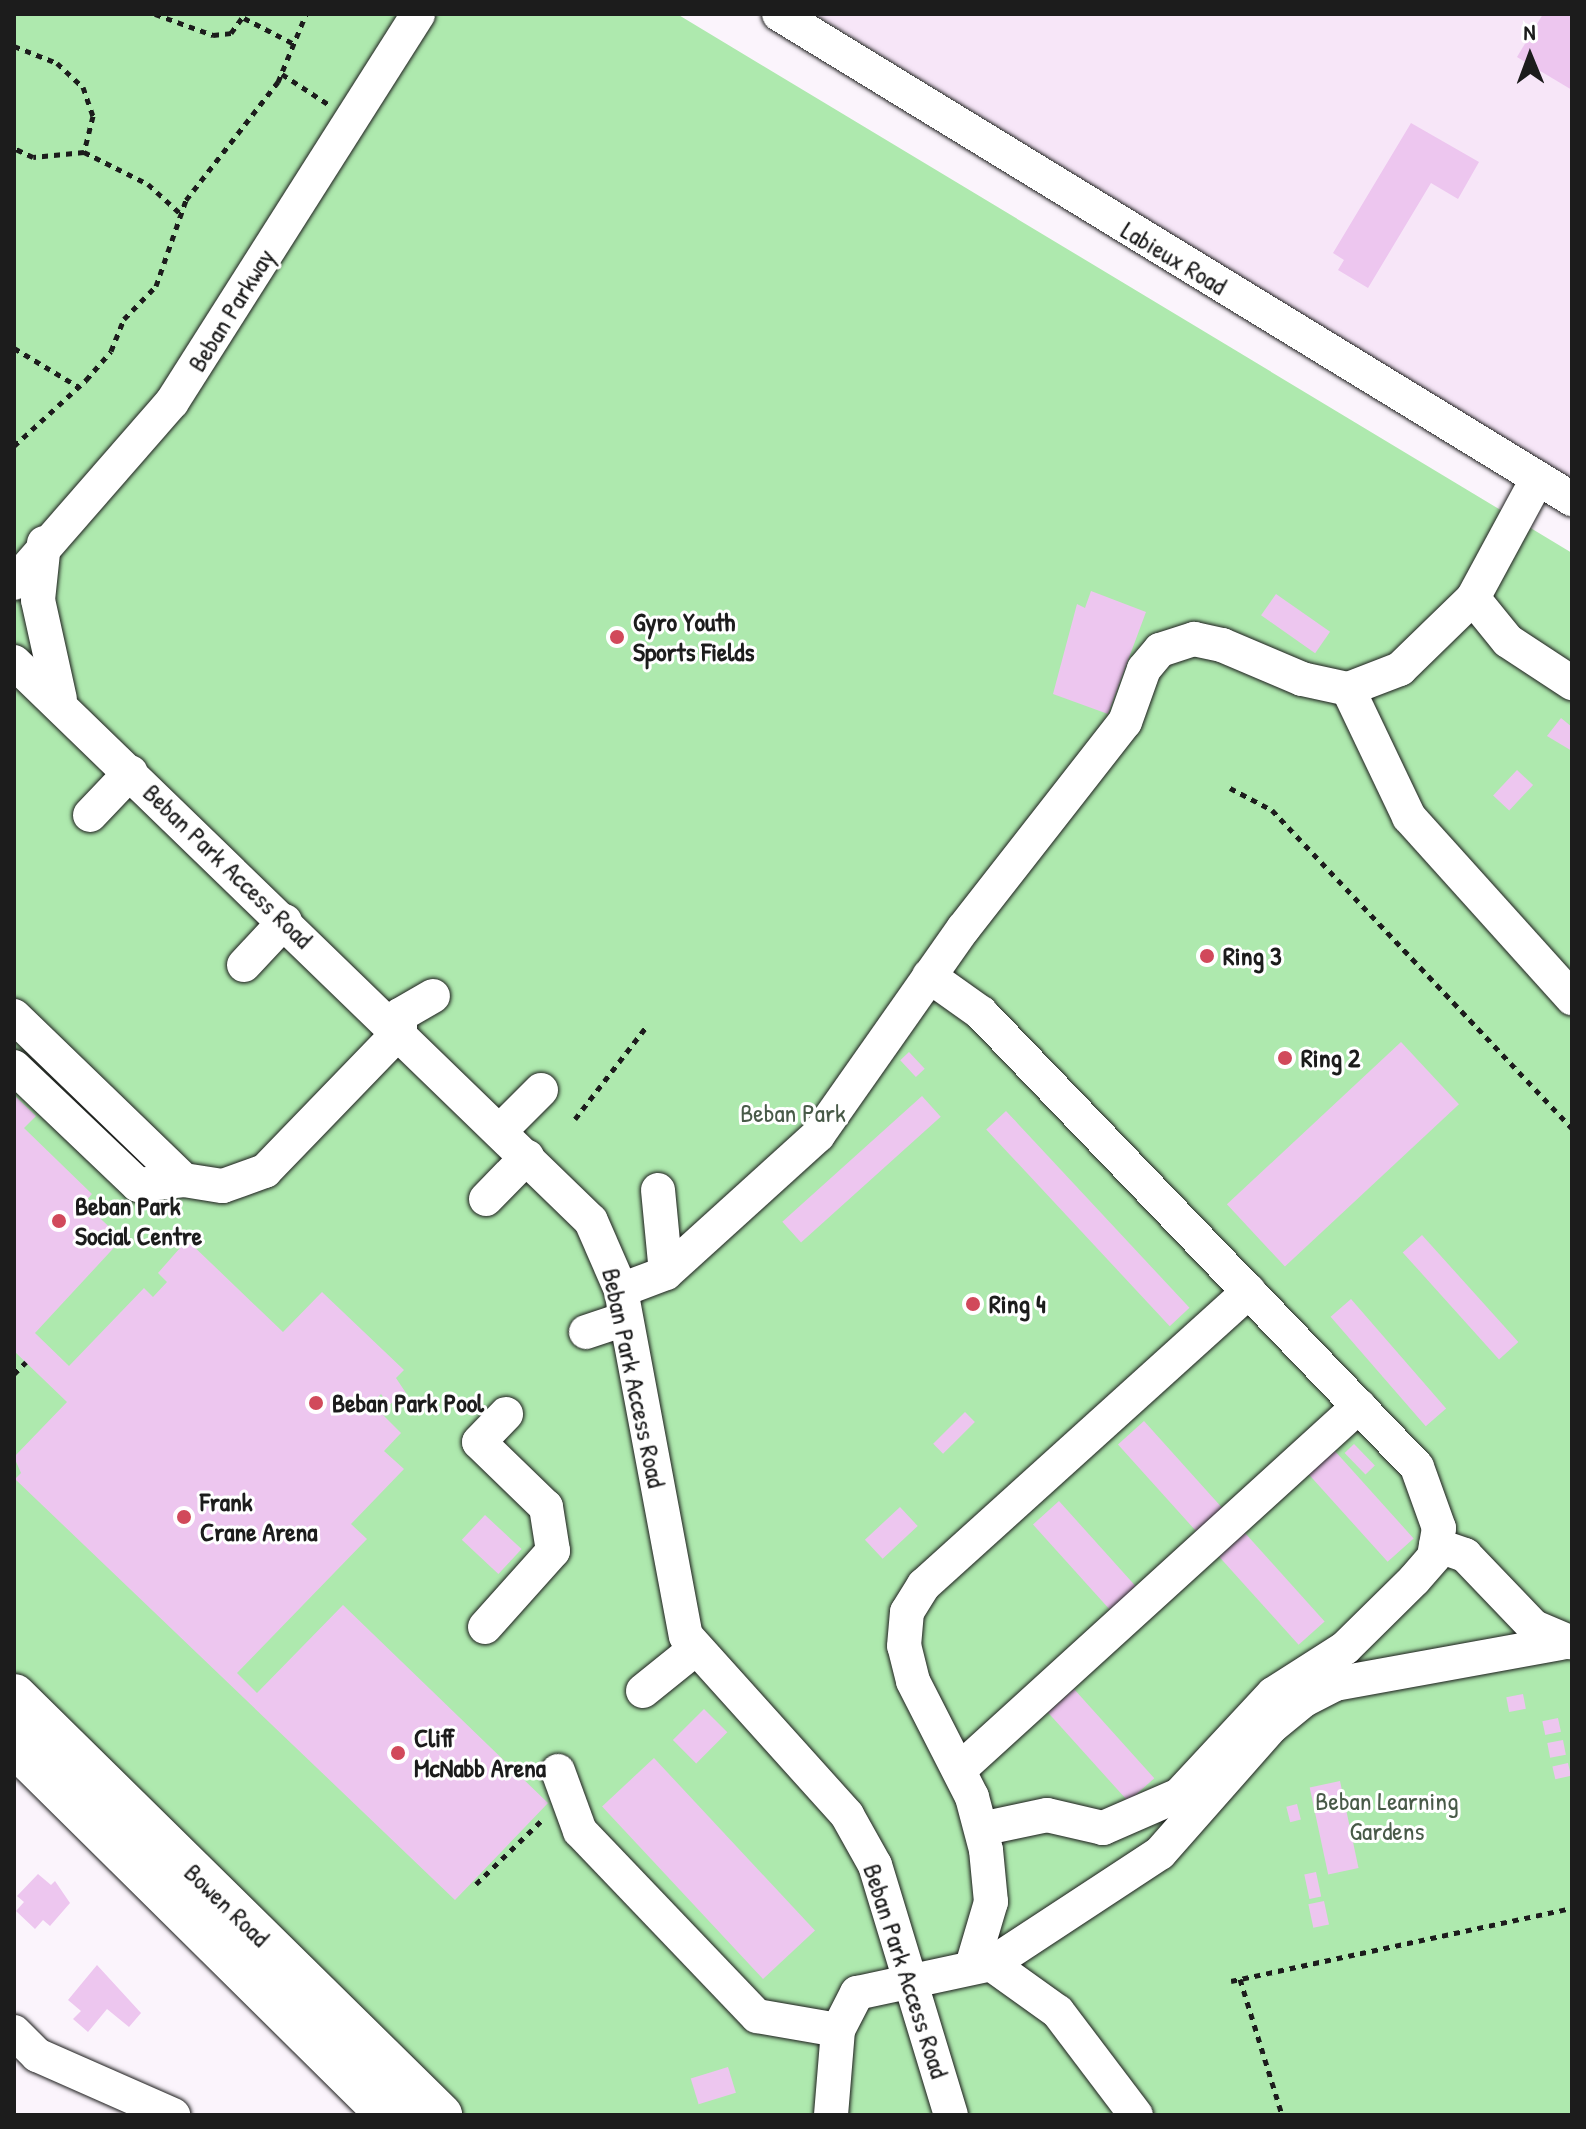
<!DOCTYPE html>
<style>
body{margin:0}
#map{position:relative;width:1586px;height:2129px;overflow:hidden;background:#fbf4fc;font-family:"Patrick Hand",sans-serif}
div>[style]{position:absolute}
.built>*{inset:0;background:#f7e6f8}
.green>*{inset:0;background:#aee9ae}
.building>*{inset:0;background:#edc6ef;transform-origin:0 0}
.path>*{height:5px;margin-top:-2.5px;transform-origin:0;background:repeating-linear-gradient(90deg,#1c1c1c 0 6px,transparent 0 12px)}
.roads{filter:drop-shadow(0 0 2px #1c1c1c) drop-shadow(0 0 2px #1c1c1c)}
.minor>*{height:34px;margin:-17px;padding:0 17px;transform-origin:17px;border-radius:17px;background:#fff}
.major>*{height:44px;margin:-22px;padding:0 22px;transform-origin:22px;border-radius:22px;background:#fff}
.dots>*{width:22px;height:22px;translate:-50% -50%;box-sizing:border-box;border:4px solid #fff;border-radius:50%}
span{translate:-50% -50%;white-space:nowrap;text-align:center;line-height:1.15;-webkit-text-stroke:6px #fff;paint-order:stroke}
.street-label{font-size:26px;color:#1c1c1c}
.poi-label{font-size:26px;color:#1c1c1c;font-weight:700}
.left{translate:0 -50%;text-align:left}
.park-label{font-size:26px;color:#485a48}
.frame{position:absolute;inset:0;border:16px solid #1c1c1c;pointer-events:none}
.north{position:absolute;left:1490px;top:16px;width:80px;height:80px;-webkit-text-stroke:6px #fff;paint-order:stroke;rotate:359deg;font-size:22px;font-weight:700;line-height:32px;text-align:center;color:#1c1c1c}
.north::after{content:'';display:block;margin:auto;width:28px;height:36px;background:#1c1c1c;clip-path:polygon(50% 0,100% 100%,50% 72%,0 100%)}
</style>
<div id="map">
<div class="built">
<div style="clip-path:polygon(815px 14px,1572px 14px,1572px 480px,1555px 470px)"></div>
</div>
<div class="green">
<div style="clip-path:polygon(14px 14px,677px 14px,1572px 553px,1572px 2115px,457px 2115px,425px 2070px,14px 1672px)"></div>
</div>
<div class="building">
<div style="clip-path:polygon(1543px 14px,1572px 14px,1572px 90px,1517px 57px)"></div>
<div style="clip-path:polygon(1411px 123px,1479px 162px,1458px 199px,1431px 183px,1368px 288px,1338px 270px,1344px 260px,1333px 253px)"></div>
<div style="clip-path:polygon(1091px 591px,1146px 612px,1108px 714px,1053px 694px,1077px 604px,1085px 608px)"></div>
<div style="left:1276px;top:594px;width:66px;height:26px;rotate:35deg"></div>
<div style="clip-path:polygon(1561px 718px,1572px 727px,1572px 751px,1547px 736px)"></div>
<div style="left:1517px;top:770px;width:22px;height:35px;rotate:43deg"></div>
<div style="left:1401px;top:1042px;width:85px;height:238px;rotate:47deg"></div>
<div style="left:909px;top:1052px;width:23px;height:12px;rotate:47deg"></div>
<div style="clip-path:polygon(14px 1095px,36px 1116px,24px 1128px,92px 1194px,84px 1203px,122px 1239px,35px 1333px,69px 1366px,144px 1288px,153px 1297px,167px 1282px,158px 1273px,187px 1240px,283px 1332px,322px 1292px,404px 1370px,396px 1378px,406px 1393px,389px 1405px,381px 1394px,372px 1404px,401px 1433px,384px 1451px,404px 1469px,351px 1524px,367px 1539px,237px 1673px,257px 1693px,343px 1605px,548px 1803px,455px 1900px,15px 1479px,21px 1473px,14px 1457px,67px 1402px,14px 1351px)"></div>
<div style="left:922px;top:1096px;width:28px;height:188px;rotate:48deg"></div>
<div style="left:1006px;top:1111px;width:269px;height:27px;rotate:47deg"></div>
<div style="left:1422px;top:1235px;width:144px;height:26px;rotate:48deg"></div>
<div style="left:1351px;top:1299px;width:145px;height:27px;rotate:49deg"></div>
<div style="left:965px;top:1412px;width:14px;height:45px;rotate:45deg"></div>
<div style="left:1144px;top:1421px;width:120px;height:35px;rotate:48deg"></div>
<div style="left:1354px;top:1444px;width:30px;height:13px;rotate:46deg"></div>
<div style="left:1334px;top:1450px;width:119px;height:35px;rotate:48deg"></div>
<div style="left:1059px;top:1501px;width:119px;height:35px;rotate:48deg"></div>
<div style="left:900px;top:1507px;width:26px;height:48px;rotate:47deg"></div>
<div style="left:485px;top:1515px;width:50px;height:34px;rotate:43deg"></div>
<div style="left:1245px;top:1533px;width:119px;height:35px;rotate:48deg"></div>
<div style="left:1074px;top:1689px;width:120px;height:35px;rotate:48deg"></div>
<div style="left:1523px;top:1694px;width:15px;height:17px;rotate:79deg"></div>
<div style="left:704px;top:1709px;width:33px;height:44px;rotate:45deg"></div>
<div style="left:1558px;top:1718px;width:14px;height:16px;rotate:78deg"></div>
<div style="left:1563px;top:1740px;width:15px;height:16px;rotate:79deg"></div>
<div style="left:654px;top:1758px;width:236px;height:71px;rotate:47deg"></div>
<div style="left:1568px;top:1763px;width:13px;height:16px;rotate:77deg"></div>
<div style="left:1340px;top:1781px;width:89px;height:31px;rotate:78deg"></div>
<div style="left:1297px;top:1804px;width:16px;height:11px;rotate:76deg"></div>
<div style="left:1316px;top:1872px;width:25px;height:12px;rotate:78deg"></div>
<div style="clip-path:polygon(38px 1874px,51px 1885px,55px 1881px,70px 1903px,50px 1926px,43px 1920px,35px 1929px,16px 1911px,24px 1902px,17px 1896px)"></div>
<div style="left:1324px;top:1901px;width:24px;height:16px;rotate:78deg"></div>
<div style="clip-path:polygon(97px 1965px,141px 2013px,129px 2027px,107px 2009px,88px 2032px,73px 2019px,81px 2011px,68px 2000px)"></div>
<div style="left:728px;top:2067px;width:27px;height:39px;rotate:73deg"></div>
</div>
<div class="path">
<div style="left:155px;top:14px;width:62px;rotate:19.9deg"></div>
<div style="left:213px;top:35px;width:18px;rotate:-6deg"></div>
<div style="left:231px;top:33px;width:24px;rotate:-54deg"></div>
<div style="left:244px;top:18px;width:59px;rotate:27.4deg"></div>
<div style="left:14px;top:46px;width:46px;rotate:21.6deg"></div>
<div style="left:57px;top:63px;width:35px;rotate:43deg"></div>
<div style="left:83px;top:87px;width:31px;rotate:71deg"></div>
<div style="left:93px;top:116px;width:37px;rotate:104deg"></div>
<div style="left:84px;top:152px;width:51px;rotate:174.4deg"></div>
<div style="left:33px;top:157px;width:21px;rotate:-155deg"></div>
<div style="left:282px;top:74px;width:55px;rotate:33.1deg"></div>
<div style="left:84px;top:152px;width:72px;rotate:26.6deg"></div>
<div style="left:148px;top:184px;width:45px;rotate:42.3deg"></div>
<div style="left:14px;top:348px;width:76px;rotate:31deg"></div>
<div style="left:14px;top:446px;width:98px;rotate:-42.5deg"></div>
<div style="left:86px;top:380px;width:38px;rotate:-49deg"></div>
<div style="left:111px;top:351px;width:35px;rotate:-68deg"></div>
<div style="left:124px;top:319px;width:46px;rotate:-45.9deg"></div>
<div style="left:156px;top:286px;width:91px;rotate:-70.8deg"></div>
<div style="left:186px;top:200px;width:150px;rotate:-52.1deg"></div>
<div style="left:278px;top:82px;width:74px;rotate:-67.6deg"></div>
<div style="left:1230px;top:788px;width:47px;rotate:27.6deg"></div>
<div style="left:1272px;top:810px;width:437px;rotate:46.7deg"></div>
<div style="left:575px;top:1119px;width:118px;rotate:-52.3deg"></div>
<div style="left:14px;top:1374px;width:17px;rotate:-45deg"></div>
<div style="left:476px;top:1884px;width:95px;rotate:-44.1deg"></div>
<div style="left:1240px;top:1979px;width:142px;rotate:72.8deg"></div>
<div style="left:1231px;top:1981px;width:349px;rotate:-12.1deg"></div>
</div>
<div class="roads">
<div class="minor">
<div style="left:779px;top:14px;width:930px;rotate:31.45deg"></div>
<div style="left:44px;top:543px;width:57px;rotate:96deg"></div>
<div style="left:38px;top:600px;width:101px;rotate:77.5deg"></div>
<div style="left:14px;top:583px;width:240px;rotate:-48.9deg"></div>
<div style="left:172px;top:402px;width:459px;rotate:-57.6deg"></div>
<div style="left:1473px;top:598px;width:55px;rotate:50.9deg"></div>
<div style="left:1508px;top:641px;width:77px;rotate:33.3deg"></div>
<div style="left:14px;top:662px;width:803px;rotate:44.09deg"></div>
<div style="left:591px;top:1221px;width:75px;rotate:66.5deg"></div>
<div style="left:621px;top:1290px;width:352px;rotate:79.4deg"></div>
<div style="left:686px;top:1636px;width:241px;rotate:48deg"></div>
<div style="left:847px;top:1815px;width:57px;rotate:60.8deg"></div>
<div style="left:875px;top:1865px;width:261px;rotate:73.1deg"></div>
<div style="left:1348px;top:689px;width:142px;rotate:64.5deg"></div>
<div style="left:1409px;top:817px;width:244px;rotate:48deg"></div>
<div style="left:90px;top:815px;width:59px;rotate:-46.4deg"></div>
<div style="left:244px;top:965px;width:60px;rotate:-47deg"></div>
<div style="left:929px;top:976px;width:64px;rotate:35.4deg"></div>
<div style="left:981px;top:1013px;width:629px;rotate:46.16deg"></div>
<div style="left:1417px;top:1467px;width:65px;rotate:70.2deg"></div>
<div style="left:1439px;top:1528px;width:29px;rotate:100deg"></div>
<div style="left:1434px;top:1557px;width:30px;rotate:131deg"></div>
<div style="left:1414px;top:1580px;width:97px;rotate:135.4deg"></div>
<div style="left:1345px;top:1648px;width:85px;rotate:147.4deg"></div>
<div style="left:1273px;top:1694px;width:138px;rotate:132.9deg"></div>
<div style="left:1179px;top:1795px;width:83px;rotate:156.5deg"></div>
<div style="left:1103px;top:1828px;width:57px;rotate:-166.9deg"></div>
<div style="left:1047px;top:1815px;width:67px;rotate:168deg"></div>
<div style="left:14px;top:1016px;width:236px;rotate:44deg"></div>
<div style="left:184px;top:1180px;width:39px;rotate:9deg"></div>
<div style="left:223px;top:1186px;width:45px;rotate:-19.7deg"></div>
<div style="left:265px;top:1171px;width:194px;rotate:-46deg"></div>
<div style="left:400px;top:1031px;width:16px;rotate:-90deg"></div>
<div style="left:400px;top:1015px;width:38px;rotate:-30deg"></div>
<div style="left:14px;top:1067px;width:171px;rotate:43.6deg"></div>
<div style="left:138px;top:1185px;width:46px;rotate:-6.2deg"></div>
<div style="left:500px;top:1131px;width:58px;rotate:-45deg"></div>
<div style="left:658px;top:1190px;width:83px;rotate:84.5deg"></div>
<div style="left:486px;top:1199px;width:59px;rotate:-45.7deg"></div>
<div style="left:621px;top:1290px;width:48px;rotate:-20.7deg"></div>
<div style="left:666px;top:1273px;width:205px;rotate:-42.2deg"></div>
<div style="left:818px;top:1135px;width:252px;rotate:-54.9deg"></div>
<div style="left:963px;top:929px;width:263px;rotate:-52deg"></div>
<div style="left:1125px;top:722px;width:56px;rotate:-70.3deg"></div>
<div style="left:1144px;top:669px;width:25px;rotate:-50deg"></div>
<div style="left:1160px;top:650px;width:36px;rotate:-18deg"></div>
<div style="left:1194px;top:639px;width:29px;rotate:12deg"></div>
<div style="left:1222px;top:645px;width:87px;rotate:23deg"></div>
<div style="left:1302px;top:679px;width:47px;rotate:12.3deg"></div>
<div style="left:1348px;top:689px;width:56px;rotate:-21deg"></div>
<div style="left:1400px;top:669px;width:102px;rotate:-44.2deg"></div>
<div style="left:1473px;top:598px;width:136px;rotate:-61.6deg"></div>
<div style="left:586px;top:1332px;width:41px;rotate:-18.4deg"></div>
<div style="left:1436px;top:1545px;width:31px;rotate:19deg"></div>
<div style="left:1465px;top:1555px;width:100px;rotate:46.2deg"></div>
<div style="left:1534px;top:1627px;width:39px;rotate:23deg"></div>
<div style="left:485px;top:1627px;width:102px;rotate:-48.2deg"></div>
<div style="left:553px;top:1551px;width:45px;rotate:-99deg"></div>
<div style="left:546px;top:1507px;width:93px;rotate:-135.9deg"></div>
<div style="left:479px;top:1442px;width:39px;rotate:-46deg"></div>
<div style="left:643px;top:1691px;width:67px;rotate:-38.9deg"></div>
<div style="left:959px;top:1770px;width:541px;rotate:-42.3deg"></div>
<div style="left:558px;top:1771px;width:64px;rotate:69.9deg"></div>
<div style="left:580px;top:1831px;width:256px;rotate:46.3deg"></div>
<div style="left:757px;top:2016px;width:82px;rotate:9.8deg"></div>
<div style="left:991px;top:1964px;width:202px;rotate:-33.3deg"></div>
<div style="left:1160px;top:1853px;width:168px;rotate:-48.6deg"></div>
<div style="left:1271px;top:1727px;width:43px;rotate:-39.3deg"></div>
<div style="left:1304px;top:1700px;width:35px;rotate:-27deg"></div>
<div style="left:1335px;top:1684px;width:229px;rotate:-10.3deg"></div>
<div style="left:972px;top:1966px;width:67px;rotate:-73.5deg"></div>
<div style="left:991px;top:1902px;width:52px;rotate:-95.5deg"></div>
<div style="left:986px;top:1850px;width:55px;rotate:-104.8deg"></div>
<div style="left:972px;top:1797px;width:130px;rotate:-117deg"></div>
<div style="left:913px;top:1681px;width:36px;rotate:-104deg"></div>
<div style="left:904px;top:1646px;width:34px;rotate:-85deg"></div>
<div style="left:907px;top:1612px;width:32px;rotate:-58deg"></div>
<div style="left:924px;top:1585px;width:438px;rotate:-42.1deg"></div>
<div style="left:14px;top:2032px;width:33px;rotate:45deg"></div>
<div style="left:37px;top:2055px;width:149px;rotate:23.8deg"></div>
<div style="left:831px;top:2115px;width:85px;rotate:-85.3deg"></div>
<div style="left:838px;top:2030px;width:42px;rotate:-62.8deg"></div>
<div style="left:857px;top:1993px;width:137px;rotate:-12.2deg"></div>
<div style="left:991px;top:1964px;width:82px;rotate:35.6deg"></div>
<div style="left:1058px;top:2012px;width:129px;rotate:52.9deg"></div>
</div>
<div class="major">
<div style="left:14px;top:1696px;width:598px;rotate:44.53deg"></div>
<div style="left:14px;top:1744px;width:528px;rotate:44.69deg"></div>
</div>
</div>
<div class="dots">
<div style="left:617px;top:637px;background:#d1495b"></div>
<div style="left:1207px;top:956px;background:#d1495b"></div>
<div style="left:1285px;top:1058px;background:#d1495b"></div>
<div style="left:59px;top:1221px;background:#d1495b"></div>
<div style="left:973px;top:1304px;background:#d1495b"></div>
<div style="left:316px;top:1403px;background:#d1495b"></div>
<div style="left:184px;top:1517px;background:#d1495b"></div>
<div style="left:398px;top:1753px;background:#d1495b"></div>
</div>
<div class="street-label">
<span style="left:1174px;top:258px;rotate:31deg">Labieux Road</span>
<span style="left:231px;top:310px;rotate:-58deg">Beban Parkway</span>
<span style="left:228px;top:866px;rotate:44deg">Beban Park Access Road</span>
<span style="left:634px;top:1378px;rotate:78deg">Beban Park Access Road</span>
<span style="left:227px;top:1905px;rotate:44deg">Bowen Road</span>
<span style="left:906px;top:1971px;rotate:72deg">Beban Park Access Road</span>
</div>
<div class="poi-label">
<span class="left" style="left:633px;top:637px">Gyro Youth<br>Sports Fields</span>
<span class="left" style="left:1223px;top:956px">Ring 3</span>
<span class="left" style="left:1301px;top:1058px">Ring 2</span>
<span class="left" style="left:75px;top:1221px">Beban Park<br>Social Centre</span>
<span class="left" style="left:989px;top:1304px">Ring 4</span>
<span class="left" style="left:332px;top:1403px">Beban Park Pool</span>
<span class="left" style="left:200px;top:1517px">Frank<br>Crane Arena</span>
<span class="left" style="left:414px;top:1753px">Cliff<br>McNabb Arena</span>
</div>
<div class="park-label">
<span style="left:793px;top:1113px">Beban Park</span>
<span style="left:1387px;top:1816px">Beban Learning<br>Gardens</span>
</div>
<div class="frame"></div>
<div class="north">N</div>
</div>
